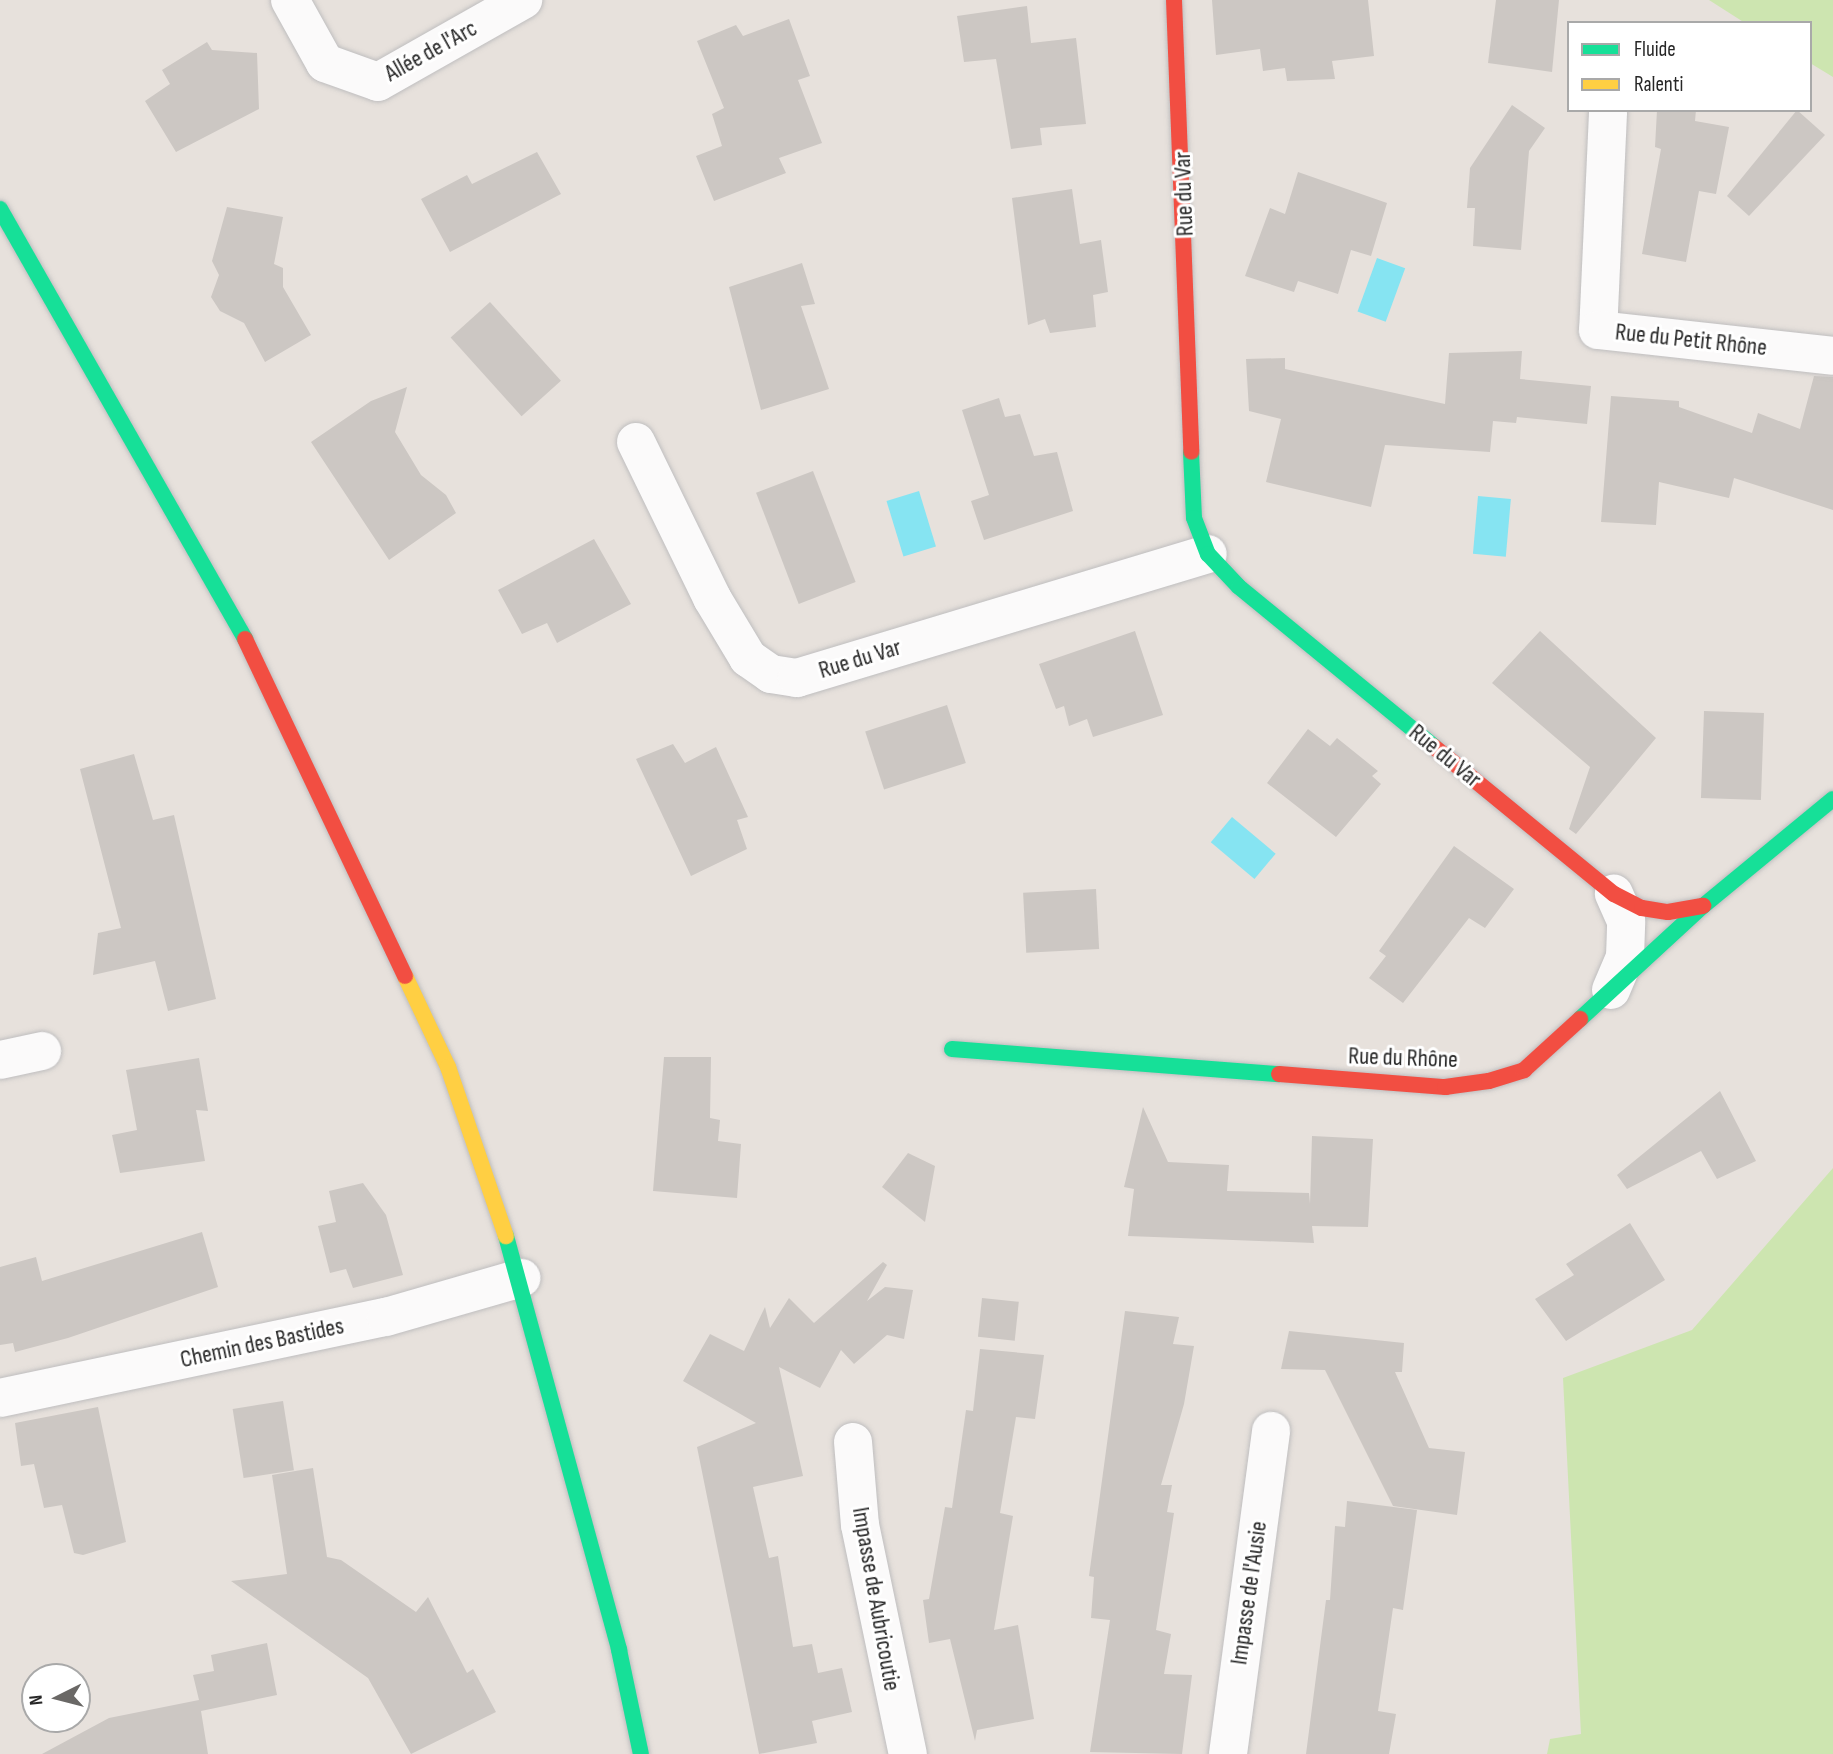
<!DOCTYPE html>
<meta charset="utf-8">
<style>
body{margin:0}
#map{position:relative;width:1833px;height:1754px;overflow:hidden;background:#e7e1dc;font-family:"Sofia Sans Condensed",sans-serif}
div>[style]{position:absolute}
.green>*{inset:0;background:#cde5b0}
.water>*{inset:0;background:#86e4f2;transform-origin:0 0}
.building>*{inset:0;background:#ccc7c3;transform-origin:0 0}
.roads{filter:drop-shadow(0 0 2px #bfbebf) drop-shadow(0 0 2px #bfbebf)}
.street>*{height:38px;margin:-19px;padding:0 19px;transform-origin:19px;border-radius:19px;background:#fbfafa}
.fast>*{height:16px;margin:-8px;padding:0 8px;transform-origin:8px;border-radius:8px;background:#16e098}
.slow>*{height:16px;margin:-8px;padding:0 8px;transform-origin:8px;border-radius:8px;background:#ffcf43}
.jam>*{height:16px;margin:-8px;padding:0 8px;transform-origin:8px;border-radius:8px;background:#f24e42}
span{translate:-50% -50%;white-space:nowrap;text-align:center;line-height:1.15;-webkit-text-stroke:6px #fff;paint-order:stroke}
.street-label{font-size:24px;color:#272727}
.legend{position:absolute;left:1567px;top:21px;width:245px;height:91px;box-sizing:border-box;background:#fff;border:2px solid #a9a9a9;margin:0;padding:9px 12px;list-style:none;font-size:21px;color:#272727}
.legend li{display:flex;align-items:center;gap:14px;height:35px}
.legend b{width:35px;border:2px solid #a9a9a9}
.north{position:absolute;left:21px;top:1663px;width:70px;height:70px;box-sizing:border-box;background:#fff;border:2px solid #a9a9a9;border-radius:50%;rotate:264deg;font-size:19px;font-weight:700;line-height:28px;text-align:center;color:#272727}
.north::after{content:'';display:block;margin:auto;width:24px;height:32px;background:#6a6866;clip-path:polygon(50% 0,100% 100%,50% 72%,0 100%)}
</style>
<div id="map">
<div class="green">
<div style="clip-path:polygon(1709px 0,1833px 0,1833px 77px,1810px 63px,1810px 23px,1745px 23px)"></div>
<div style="clip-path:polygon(1833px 1168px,1833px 1754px,1547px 1754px,1550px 1739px,1581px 1734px,1563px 1378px,1692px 1330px)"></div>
</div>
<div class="water">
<div style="left:1377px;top:258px;width:30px;height:57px;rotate:20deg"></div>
<div style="left:919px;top:491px;width:58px;height:34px;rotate:73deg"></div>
<div style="left:1478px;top:496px;width:33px;height:58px;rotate:5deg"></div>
<div style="left:1232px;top:817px;width:57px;height:33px;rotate:40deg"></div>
</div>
<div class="building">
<div style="clip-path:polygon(1212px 0,1368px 0,1374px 56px,1332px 61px,1335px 79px,1287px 81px,1285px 68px,1263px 71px,1260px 49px,1216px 55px)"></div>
<div style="clip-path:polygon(1496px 0,1559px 0,1552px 72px,1488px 63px)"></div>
<div style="clip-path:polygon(1027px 6px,1031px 43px,1076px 38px,1086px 124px,1040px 128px,1042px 145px,1011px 149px,996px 59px,964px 62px,957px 16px)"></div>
<div style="clip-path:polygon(789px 19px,810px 76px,798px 80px,822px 143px,779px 158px,786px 173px,714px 201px,696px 156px,722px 146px,712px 114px,724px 108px,697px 41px,736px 25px,743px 36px)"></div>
<div style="clip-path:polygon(207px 42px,212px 50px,257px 53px,259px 109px,176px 152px,145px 101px,170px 84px,162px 70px)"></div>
<div style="clip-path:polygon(1512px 105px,1545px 128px,1529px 151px,1521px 250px,1473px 246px,1475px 208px,1467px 208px,1470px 168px)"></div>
<div style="clip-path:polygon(1657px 110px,1696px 110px,1695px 121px,1729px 127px,1716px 194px,1699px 191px,1686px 262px,1642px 254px,1661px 149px,1655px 147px)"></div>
<div style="clip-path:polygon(1797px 110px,1825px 135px,1749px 216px,1727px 196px)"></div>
<div style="clip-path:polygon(537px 152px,561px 194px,450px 252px,421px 199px,467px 175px,472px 184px)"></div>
<div style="clip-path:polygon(1298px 172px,1387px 203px,1371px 256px,1351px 250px,1338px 294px,1298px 281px,1294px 292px,1245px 276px,1270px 208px,1285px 214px)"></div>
<div style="clip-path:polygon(1072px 189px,1080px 244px,1101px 240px,1108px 292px,1093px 295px,1096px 327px,1050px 333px,1045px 319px,1028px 325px,1012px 198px)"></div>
<div style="clip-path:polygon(227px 207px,283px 217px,274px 264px,283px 268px,283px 287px,311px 335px,265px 362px,244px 323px,220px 311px,211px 297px,219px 275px,212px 261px)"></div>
<div style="clip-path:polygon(802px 263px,815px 304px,801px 306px,829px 389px,761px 410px,729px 287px)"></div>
<div style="left:490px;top:302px;width:106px;height:53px;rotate:48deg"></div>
<div style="clip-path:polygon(1522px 351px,1520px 379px,1591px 386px,1587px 424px,1517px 417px,1516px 423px,1493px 421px,1490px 452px,1385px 445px,1371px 507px,1266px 482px,1281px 419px,1249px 411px,1246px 359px,1285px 358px,1285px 369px,1445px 404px,1449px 353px)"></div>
<div style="clip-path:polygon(1814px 376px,1833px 377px,1833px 510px,1734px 478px,1729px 498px,1659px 482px,1656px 525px,1601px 522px,1611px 396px,1679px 401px,1679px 407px,1752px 433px,1758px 413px,1800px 429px)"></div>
<div style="clip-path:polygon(407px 387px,395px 432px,421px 475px,446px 495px,456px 513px,389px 560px,311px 442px,371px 401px)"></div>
<div style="clip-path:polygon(999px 398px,1005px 417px,1020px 414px,1034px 456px,1057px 452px,1073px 511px,984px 540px,971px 501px,989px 495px,962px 410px)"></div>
<div style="left:813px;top:471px;width:119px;height:61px;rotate:69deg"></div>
<div style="clip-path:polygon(594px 539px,631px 604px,557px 643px,547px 623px,522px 634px,498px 590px)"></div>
<div style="clip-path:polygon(1135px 631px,1163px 715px,1093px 737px,1087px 719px,1069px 726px,1064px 706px,1056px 709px,1039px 664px)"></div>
<div style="clip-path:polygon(1540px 631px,1656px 738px,1576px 834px,1569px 829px,1590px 767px,1492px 683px)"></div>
<div style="left:947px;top:705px;width:61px;height:86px;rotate:72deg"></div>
<div style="left:1704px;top:711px;width:60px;height:87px;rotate:2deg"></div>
<div style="clip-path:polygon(1308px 729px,1330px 746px,1337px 738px,1378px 771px,1372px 776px,1381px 784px,1336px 837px,1267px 783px)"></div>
<div style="clip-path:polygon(673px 744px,685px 763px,716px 747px,748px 817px,737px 820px,747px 849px,691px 876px,636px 759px)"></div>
<div style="clip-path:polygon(134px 754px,153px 820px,174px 815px,216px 999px,168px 1011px,155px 961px,93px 975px,98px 933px,121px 928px,80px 769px)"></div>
<div style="clip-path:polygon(1454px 846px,1514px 889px,1485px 928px,1469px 918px,1403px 1003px,1369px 978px,1386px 956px,1379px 951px)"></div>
<div style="left:1096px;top:889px;width:60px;height:73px;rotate:87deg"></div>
<div style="clip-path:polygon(664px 1057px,711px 1057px,710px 1118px,720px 1120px,718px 1141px,741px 1144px,737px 1198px,653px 1191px)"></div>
<div style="clip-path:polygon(199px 1058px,208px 1111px,196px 1110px,205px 1161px,120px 1173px,112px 1135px,137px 1130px,126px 1070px)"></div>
<div style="clip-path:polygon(1720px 1091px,1756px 1161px,1717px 1179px,1701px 1151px,1627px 1189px,1617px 1175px)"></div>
<div style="clip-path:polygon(1143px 1107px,1168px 1162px,1229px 1165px,1227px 1191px,1309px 1193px,1310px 1204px,1312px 1136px,1373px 1139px,1368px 1227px,1312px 1226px,1314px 1243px,1128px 1236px,1134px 1189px,1124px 1187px)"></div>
<div style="clip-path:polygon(908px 1153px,935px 1166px,925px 1222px,882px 1187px)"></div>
<div style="clip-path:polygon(363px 1183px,386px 1215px,403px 1275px,353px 1288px,346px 1269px,330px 1273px,318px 1226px,336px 1222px,329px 1191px)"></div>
<div style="clip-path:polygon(1630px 1223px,1665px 1280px,1566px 1341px,1535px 1299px,1574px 1275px,1566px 1264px)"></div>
<div style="clip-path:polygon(202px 1232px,218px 1287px,68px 1338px,15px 1352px,13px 1343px,0 1345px,0 1267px,36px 1257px,42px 1281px)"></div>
<div style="clip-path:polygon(883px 1262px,887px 1265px,867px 1301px,885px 1287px,913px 1290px,904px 1339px,887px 1335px,854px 1364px,841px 1350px,820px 1388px,779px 1367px,803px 1476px,753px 1487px,769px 1558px,778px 1556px,793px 1647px,812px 1644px,818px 1673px,842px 1668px,852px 1712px,812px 1721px,817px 1743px,759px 1754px,697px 1447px,756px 1423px,683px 1381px,710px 1334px,744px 1351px,765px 1307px,770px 1328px,789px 1298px,814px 1323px)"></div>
<div style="left:982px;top:1298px;width:37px;height:39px;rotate:6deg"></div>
<div style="clip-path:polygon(1125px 1311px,1179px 1317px,1173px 1344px,1194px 1346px,1184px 1404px,1161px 1485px,1172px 1485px,1167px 1512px,1174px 1513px,1156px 1630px,1171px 1634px,1164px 1674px,1192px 1675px,1182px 1754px,1090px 1752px,1110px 1620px,1091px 1618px,1094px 1577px,1089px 1576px)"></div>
<div style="clip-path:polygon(1289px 1331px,1404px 1343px,1402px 1372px,1395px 1372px,1429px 1448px,1465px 1452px,1457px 1515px,1393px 1506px,1325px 1370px,1281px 1369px)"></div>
<div style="clip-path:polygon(980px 1349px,1044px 1355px,1035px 1419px,1016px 1417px,1000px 1513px,1013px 1516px,994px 1630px,1018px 1625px,1034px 1719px,977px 1730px,975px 1741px,950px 1639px,929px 1643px,923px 1600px,929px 1599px,945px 1507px,952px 1508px,966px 1410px,973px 1411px)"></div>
<div style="left:283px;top:1401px;width:70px;height:51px;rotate:81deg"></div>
<div style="clip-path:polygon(98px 1407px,126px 1542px,83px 1555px,74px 1553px,62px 1505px,44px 1508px,34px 1464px,21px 1466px,15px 1423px)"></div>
<div style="clip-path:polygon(313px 1468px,327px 1557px,341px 1560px,416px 1612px,428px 1597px,467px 1673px,473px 1669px,496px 1712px,411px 1754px,368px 1678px,231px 1581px,287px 1574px,272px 1475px)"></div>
<div style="clip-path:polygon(1347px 1501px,1417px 1510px,1403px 1610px,1393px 1608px,1378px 1711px,1396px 1714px,1389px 1754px,1306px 1754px,1326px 1600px,1330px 1600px,1335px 1526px,1345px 1527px)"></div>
<div style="clip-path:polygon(267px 1643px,277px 1695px,201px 1711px,208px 1754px,42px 1754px,109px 1718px,199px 1700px,193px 1675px,214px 1671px,211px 1655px)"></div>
</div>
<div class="roads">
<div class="street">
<div style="left:290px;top:0;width:72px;rotate:60.9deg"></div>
<div style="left:325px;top:63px;width:56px;rotate:19.7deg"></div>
<div style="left:378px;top:82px;width:167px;rotate:-29.5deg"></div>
<div style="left:1608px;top:113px;width:217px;rotate:92.6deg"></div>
<div style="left:1598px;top:330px;width:236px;rotate:6.3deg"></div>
<div style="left:636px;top:442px;width:174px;rotate:64deg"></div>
<div style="left:712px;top:598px;width:70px;rotate:59deg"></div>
<div style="left:748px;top:658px;width:28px;rotate:35deg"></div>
<div style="left:771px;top:674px;width:26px;rotate:9deg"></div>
<div style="left:797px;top:678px;width:429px;rotate:-16.8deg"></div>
<div style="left:1611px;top:990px;width:36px;rotate:-67deg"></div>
<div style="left:1625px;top:957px;width:36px;rotate:-88deg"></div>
<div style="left:1626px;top:921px;width:30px;rotate:-114deg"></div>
<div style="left:0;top:1060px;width:43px;rotate:-12.1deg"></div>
<div style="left:0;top:1398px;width:394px;rotate:-11.9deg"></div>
<div style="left:386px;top:1317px;width:141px;rotate:-16.1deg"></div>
<div style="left:853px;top:1442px;width:83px;rotate:85.2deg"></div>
<div style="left:860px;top:1525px;width:234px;rotate:78.2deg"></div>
<div style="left:1228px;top:1754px;width:326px;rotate:-82.4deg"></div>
</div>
<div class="fast">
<div style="left:0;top:209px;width:495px;rotate:60.3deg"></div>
<div style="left:1191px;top:452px;width:66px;rotate:87.4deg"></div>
<div style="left:1194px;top:518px;width:39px;rotate:69deg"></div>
<div style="left:1208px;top:554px;width:45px;rotate:46.8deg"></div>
<div style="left:1239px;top:587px;width:251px;rotate:39.3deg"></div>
<div style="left:1580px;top:1019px;width:167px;rotate:-42.6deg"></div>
<div style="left:1703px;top:906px;width:168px;rotate:-39.5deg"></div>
<div style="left:952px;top:1049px;width:328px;rotate:4.4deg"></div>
<div style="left:506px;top:1236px;width:429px;rotate:74.7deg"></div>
<div style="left:619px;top:1650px;width:106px;rotate:78.1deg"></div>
</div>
<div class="slow">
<div style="left:405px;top:976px;width:101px;rotate:64.7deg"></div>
<div style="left:448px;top:1067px;width:179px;rotate:71.1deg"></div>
</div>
<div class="jam">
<div style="left:1174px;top:0;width:452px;rotate:87.8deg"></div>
<div style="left:245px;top:639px;width:373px;rotate:64.6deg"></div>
<div style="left:1433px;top:746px;width:234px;rotate:39.3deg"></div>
<div style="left:1614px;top:894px;width:31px;rotate:27deg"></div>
<div style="left:1642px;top:908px;width:26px;rotate:9deg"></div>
<div style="left:1668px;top:912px;width:36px;rotate:-10deg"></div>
<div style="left:1279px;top:1074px;width:167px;rotate:4.5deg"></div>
<div style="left:1445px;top:1087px;width:44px;rotate:-7.8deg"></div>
<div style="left:1489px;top:1081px;width:37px;rotate:-17deg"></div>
<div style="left:1524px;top:1070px;width:76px;rotate:-42.3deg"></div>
</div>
</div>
<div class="street-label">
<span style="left:431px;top:51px;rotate:-29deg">Allée de l'Arc</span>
<span style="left:1184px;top:194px;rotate:-92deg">Rue du Var</span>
<span style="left:1691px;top:340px;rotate:6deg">Rue du Petit Rhône</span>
<span style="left:860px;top:659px;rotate:-17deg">Rue du Var</span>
<span style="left:1445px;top:756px;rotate:39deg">Rue du Var</span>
<span style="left:1403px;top:1058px;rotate:2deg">Rue du Rhône</span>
<span style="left:262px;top:1343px;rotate:-12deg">Chemin des Bastides</span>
<span style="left:1249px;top:1593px;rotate:-82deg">Impasse de l'Ausie</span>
<span style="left:876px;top:1599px;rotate:80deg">Impasse de Aubricoutie</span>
</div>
<ul class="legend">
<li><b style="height:9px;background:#16e098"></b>Fluide</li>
<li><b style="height:9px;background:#ffcf43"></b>Ralenti</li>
</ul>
<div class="north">N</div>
</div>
